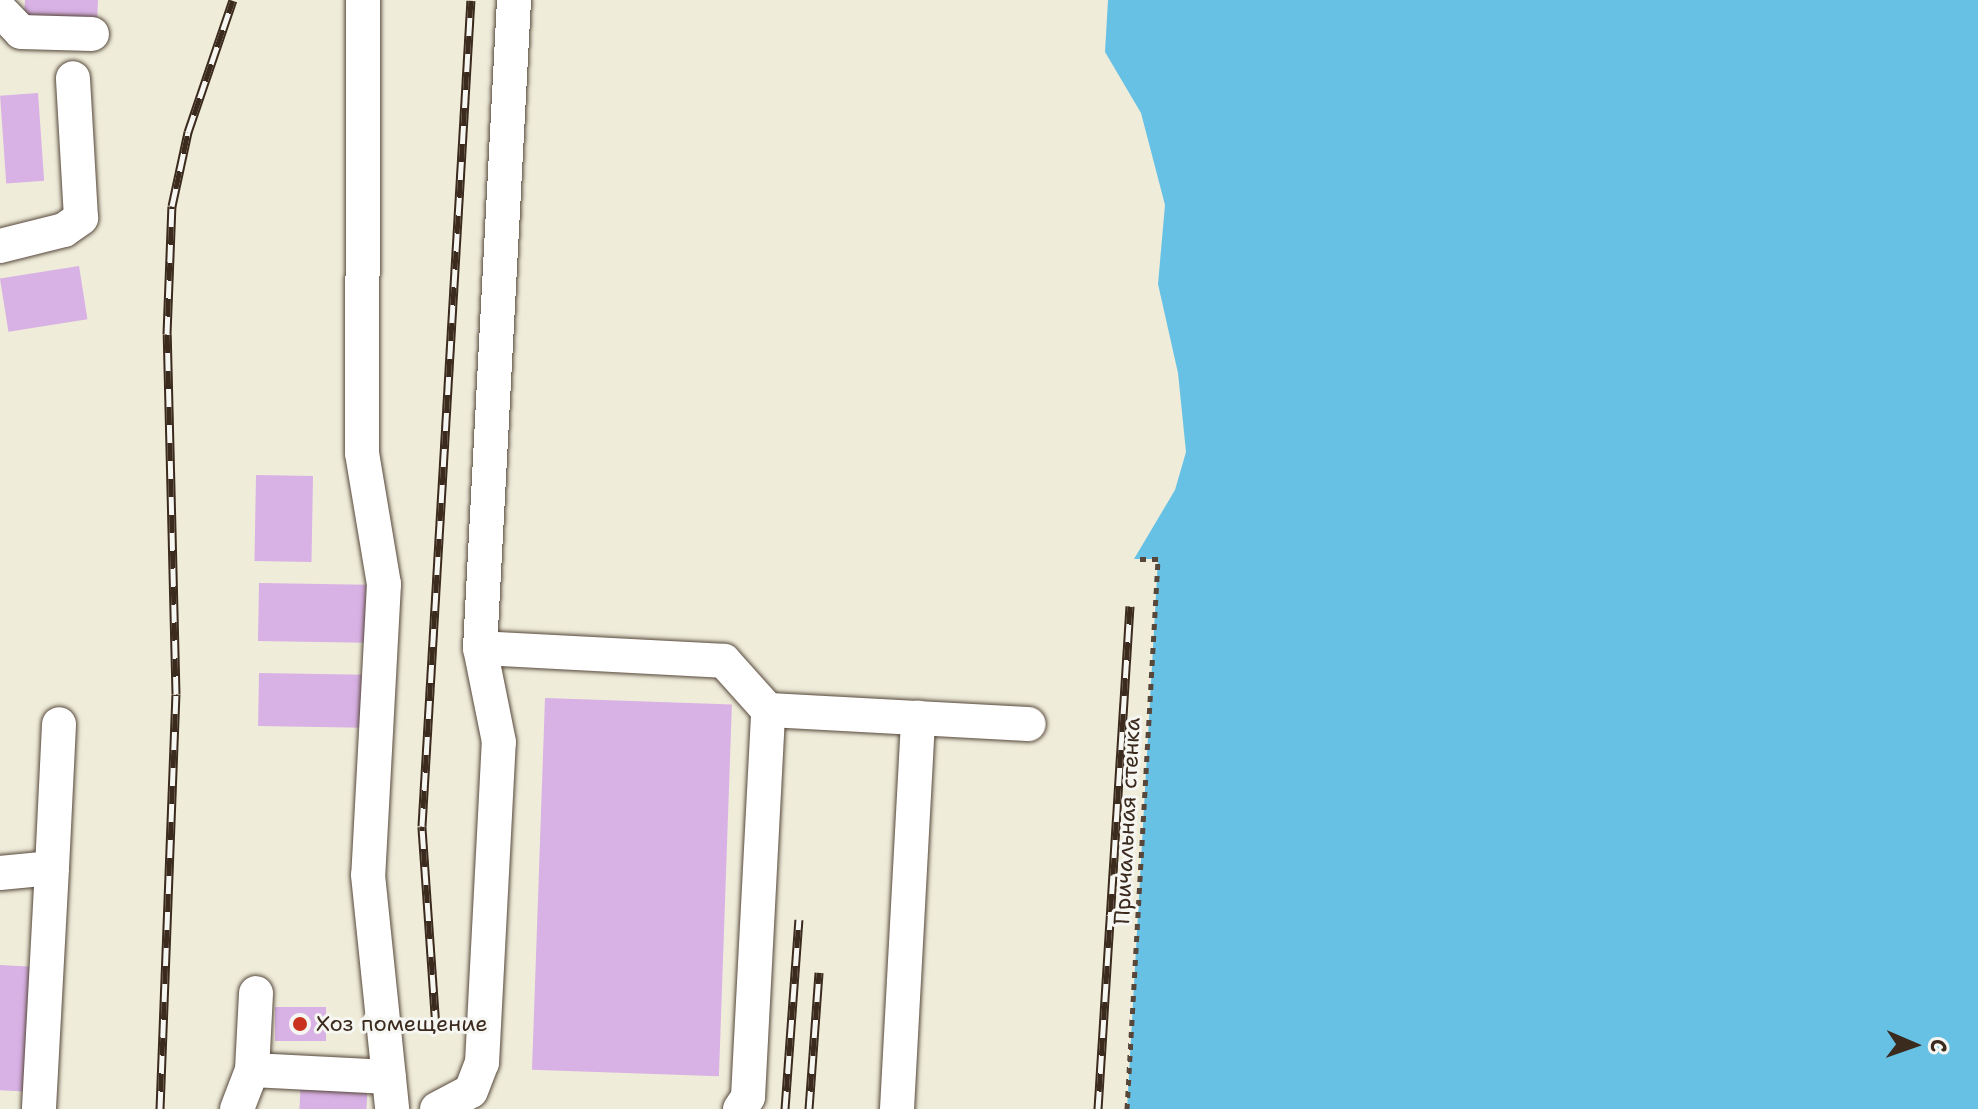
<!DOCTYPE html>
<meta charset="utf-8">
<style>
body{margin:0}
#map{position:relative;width:1978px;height:1109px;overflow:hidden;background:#efecda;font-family:"Shantell Sans",sans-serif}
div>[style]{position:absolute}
.water>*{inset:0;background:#67c1e5}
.building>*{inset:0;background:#d8b1e5;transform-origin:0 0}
.path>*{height:5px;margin-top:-2.5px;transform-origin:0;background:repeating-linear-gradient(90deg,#56473a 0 6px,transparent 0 12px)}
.roads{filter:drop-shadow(0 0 2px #56473a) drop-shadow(0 0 2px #56473a)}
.minor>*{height:34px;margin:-17px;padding:0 17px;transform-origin:17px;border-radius:17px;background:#fff}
.rail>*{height:9px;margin-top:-4.5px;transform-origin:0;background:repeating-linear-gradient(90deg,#f6f6f2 0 18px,#3b2a1e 0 36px);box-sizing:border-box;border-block:2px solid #3b2a1e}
.dots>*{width:22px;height:22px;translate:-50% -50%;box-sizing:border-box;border:4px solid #f6f6f2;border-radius:50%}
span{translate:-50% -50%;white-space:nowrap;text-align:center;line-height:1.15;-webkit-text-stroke:6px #f6f6f2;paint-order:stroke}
.street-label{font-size:22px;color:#3b2a1e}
.poi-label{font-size:22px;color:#3b2a1e}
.left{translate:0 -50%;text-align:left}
.north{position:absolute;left:1874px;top:1005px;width:80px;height:80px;-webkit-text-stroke:6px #f6f6f2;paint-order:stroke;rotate:92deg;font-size:22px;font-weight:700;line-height:32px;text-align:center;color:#3b2a1e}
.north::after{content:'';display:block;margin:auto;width:28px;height:36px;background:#3b2a1e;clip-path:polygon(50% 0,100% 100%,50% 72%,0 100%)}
</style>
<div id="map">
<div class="water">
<div style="clip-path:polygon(1108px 0,1978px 0,1978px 1109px,1127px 1109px,1158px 559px,1134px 559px,1175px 490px,1186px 452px,1178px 373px,1158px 284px,1165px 205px,1141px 113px,1105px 52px)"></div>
</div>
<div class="building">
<div style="clip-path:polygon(25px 0,98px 0,97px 22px,24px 17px)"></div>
<div style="left:38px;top:93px;width:88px;height:38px;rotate:86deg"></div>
<div style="left:79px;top:266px;width:54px;height:80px;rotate:81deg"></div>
<div style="left:256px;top:475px;width:57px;height:86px;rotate:1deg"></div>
<div style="left:259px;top:583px;width:107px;height:58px;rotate:1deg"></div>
<div style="left:259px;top:673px;width:106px;height:53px;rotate:1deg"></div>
<div style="left:545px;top:698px;width:187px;height:372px;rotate:2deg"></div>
<div style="left:0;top:965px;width:42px;height:125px;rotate:3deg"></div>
<div style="left:275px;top:1007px;width:51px;height:34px"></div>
<div style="left:301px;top:1079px;width:67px;height:30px;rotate:3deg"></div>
</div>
<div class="path">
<div style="left:1127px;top:1109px;width:551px;rotate:-86.77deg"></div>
<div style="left:1158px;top:559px;width:24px;rotate:180deg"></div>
</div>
<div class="roads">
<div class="minor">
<div style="left:363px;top:0;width:453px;rotate:90.1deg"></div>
<div style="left:362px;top:453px;width:133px;rotate:80.5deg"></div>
<div style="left:384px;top:584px;width:291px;rotate:93.1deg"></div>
<div style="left:368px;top:875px;width:235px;rotate:84.1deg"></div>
<div style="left:514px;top:0;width:649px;rotate:93deg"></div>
<div style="left:480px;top:648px;width:244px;rotate:3deg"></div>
<div style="left:724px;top:661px;width:66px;rotate:48.1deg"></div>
<div style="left:0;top:10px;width:30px;rotate:46deg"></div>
<div style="left:21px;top:32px;width:71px;rotate:1.6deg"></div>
<div style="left:0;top:246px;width:66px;rotate:-14deg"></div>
<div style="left:64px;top:230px;width:21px;rotate:-35deg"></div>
<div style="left:81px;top:218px;width:140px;rotate:-93.3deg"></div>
<div style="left:52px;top:868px;width:144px;rotate:-87.2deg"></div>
<div style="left:0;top:873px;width:52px;rotate:-5.5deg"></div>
<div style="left:52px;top:868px;width:241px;rotate:93.1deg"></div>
<div style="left:252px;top:1070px;width:137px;rotate:2.9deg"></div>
<div style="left:237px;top:1109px;width:42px;rotate:-69deg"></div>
<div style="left:252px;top:1070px;width:77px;rotate:-87deg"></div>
<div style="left:437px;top:1109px;width:38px;rotate:-28deg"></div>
<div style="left:471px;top:1091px;width:30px;rotate:-69deg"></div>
<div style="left:482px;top:1063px;width:321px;rotate:-87deg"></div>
<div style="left:499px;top:742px;width:96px;rotate:-101.4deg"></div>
<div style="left:740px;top:1109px;width:14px;rotate:-56deg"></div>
<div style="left:748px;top:1097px;width:388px;rotate:-87deg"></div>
<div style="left:768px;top:710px;width:261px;rotate:3.1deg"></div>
<div style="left:897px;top:1109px;width:392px;rotate:-86.9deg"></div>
</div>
</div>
<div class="rail">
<div style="left:436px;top:1028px;width:202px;rotate:-94deg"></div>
<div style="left:422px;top:826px;width:827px;rotate:-86.61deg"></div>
<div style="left:160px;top:1109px;width:415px;rotate:-87.8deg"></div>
<div style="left:176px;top:694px;width:360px;rotate:-91.4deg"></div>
<div style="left:167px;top:334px;width:128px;rotate:-87.8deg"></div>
<div style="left:172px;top:206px;width:76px;rotate:-77.8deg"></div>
<div style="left:188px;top:132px;width:139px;rotate:-71.2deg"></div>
<div style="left:785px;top:1109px;width:190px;rotate:-85.8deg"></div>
<div style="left:809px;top:1109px;width:137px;rotate:-85.8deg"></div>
<div style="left:1098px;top:1109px;width:504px;rotate:-86.36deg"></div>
</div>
<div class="dots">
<div style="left:300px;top:1024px;background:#c8321e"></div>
</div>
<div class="street-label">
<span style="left:1127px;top:821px;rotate:-87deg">Причальная стенка</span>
</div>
<div class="poi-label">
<span class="left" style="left:316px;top:1024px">Хоз помещение</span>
</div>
<div class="north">С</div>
</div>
